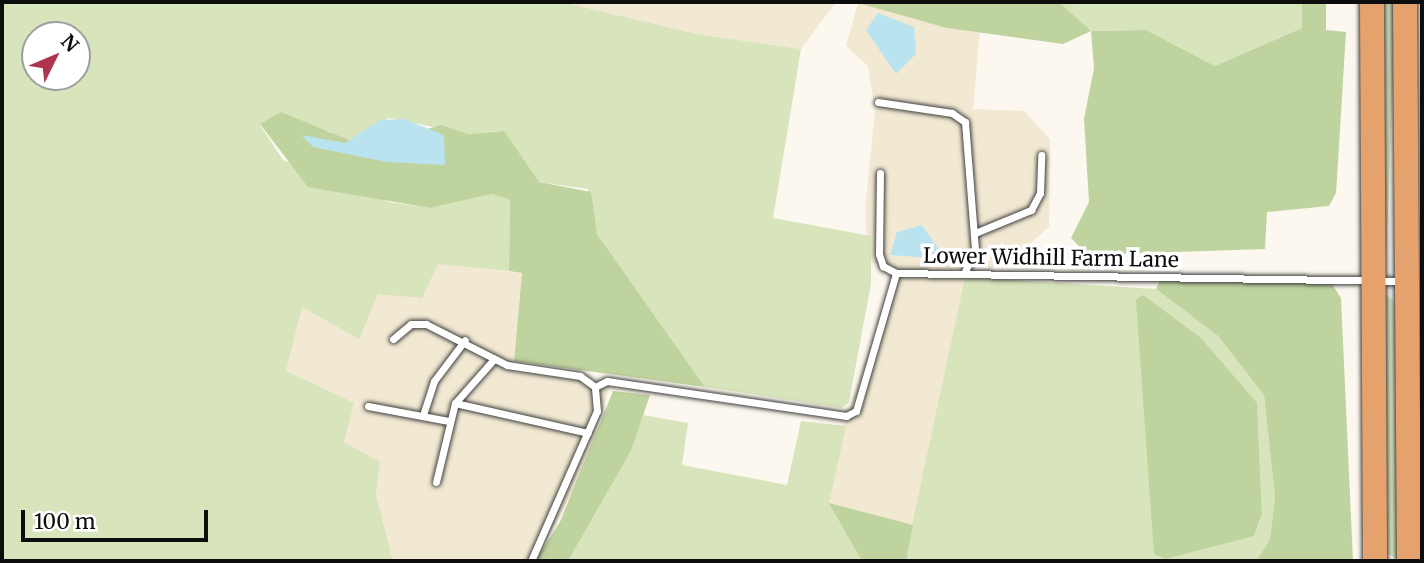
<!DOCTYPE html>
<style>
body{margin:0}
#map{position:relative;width:1424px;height:563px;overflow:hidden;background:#fdf8ef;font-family:Merriweather,serif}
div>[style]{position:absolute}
.farmland>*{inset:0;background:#f1e9d2}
.green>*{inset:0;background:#d8e4bc}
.forest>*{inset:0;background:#bfd39e}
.water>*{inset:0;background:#b9e4ef}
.roads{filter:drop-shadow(0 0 2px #404040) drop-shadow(0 0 2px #404040)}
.service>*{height:7px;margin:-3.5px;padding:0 3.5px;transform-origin:3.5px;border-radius:3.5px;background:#fff}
.trunk>*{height:24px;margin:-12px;padding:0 12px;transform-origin:12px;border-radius:12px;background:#e6a26d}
span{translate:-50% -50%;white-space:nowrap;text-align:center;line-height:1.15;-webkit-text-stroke:7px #fff;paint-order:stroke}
.street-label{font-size:21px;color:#0d0d0d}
.frame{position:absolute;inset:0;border:4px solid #0d0d0d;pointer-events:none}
.north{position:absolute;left:21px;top:21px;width:70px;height:70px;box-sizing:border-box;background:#fff;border:2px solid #9e9e9e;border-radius:50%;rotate:47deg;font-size:19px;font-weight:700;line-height:28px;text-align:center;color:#0d0d0d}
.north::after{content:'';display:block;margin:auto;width:24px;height:32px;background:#ae354f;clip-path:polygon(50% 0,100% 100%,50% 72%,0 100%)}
.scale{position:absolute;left:21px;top:510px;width:187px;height:32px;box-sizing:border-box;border:4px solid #0d0d0d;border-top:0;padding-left:9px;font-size:21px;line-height:24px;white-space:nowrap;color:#0d0d0d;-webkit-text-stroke:5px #fff;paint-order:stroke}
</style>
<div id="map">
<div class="farmland">
<div style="clip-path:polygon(562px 2px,836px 2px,801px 49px,697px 34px)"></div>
<div style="clip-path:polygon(858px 3px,980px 33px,973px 109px,1024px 111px,1050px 139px,1049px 227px,1003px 267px,902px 271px,868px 261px,865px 210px,875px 110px,868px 66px,846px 46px)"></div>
<div style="clip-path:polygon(438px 263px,522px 273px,513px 369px,610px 385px,586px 466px,535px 561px,393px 561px,376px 495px,380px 462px,344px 442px,285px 372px,302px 306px,378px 293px)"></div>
<div style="clip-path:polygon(896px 273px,965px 277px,913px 525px,829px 503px,846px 416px)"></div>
</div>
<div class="green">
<div style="clip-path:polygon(evenodd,2px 2px,562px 2px,697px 34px,801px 49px,773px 218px,871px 236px,871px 284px,849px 402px,842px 408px,705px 387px,597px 234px,588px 189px,539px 182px,499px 131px,468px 134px,389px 118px,347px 141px,329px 131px,260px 125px,283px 160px,389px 202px,430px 208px,492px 194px,510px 200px,509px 271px,438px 264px,422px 298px,378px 294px,359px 339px,302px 307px,286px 371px,354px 403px,344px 442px,380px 462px,376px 495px,393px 561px,2px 561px,2px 2px,35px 35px,77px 35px,77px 77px,35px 77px,35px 35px)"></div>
<div style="clip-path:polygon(1059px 2px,1302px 2px,1302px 28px,1215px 66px,1146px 30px,1091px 31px)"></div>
<div style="clip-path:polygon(1380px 2px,1396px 2px,1386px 263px)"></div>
<div style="clip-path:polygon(evenodd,965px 277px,1156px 289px,1218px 336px,1264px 395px,1275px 497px,1270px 540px,1256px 561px,568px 561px,631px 451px,643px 415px,688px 423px,682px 465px,787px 485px,801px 421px,846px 426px,829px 503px,912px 525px,965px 277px,1257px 403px,1262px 514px,1254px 536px,1257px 403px)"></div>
<div style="clip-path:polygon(1385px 294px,1396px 303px,1400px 561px,1387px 553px)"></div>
</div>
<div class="forest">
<div style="clip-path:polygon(1059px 2px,1091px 31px,1146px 30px,1215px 66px,1302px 28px,1302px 2px,1326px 2px,1326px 30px,1346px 32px,1336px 193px,1329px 206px,1267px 212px,1265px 249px,1088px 255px,1071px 238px,1089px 202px,1084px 119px,1094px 68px,1091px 31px,1063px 44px,947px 28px,858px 3px)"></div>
<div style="clip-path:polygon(281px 112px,366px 147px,441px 125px,468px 134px,504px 131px,539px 182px,591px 192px,597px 234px,705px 387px,514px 361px,522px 273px,509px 271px,510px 200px,492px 194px,430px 208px,308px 187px,260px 124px)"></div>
<div style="clip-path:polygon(1161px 278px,1330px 281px,1341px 298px,1353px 561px,1256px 561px,1270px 540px,1275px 497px,1264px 395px,1218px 336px,1156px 289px)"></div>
<div style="clip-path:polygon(1143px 295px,1201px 338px,1257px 403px,1262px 514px,1254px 536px,1165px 559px,1154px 554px,1136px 300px)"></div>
<div style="clip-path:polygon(613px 391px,650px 395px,631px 451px,568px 561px,535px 561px,560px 522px)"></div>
<div style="clip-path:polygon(829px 503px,913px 525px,906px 561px,862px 561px)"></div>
</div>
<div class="water">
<div style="clip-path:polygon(878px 13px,914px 27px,916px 54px,896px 74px,866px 30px)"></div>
<div style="clip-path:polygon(404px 119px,444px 135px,445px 165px,387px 162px,313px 147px,301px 135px,345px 143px,380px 120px)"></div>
<div style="clip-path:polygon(922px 225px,940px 251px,931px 258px,890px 255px,897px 232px)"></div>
</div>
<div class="roads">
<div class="service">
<div style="left:878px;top:102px;width:75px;rotate:8.5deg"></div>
<div style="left:952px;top:113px;width:16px;rotate:35deg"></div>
<div style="left:965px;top:122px;width:128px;rotate:85.5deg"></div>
<div style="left:975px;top:250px;width:23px;rotate:115deg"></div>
<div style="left:880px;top:173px;width:81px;rotate:90.7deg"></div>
<div style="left:879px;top:254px;width:13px;rotate:72deg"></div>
<div style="left:883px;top:266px;width:15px;rotate:28deg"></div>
<div style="left:975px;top:233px;width:61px;rotate:-22.3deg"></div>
<div style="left:1031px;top:210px;width:19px;rotate:-62deg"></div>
<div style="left:1040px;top:193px;width:38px;rotate:-88deg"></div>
<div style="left:896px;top:273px;width:506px;rotate:0.91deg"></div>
<div style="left:393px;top:339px;width:23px;rotate:-40deg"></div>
<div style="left:411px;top:324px;width:15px"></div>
<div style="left:426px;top:324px;width:91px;rotate:26.8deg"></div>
<div style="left:507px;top:365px;width:74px;rotate:8.6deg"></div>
<div style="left:580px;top:376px;width:19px;rotate:36deg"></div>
<div style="left:595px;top:387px;width:13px;rotate:-27deg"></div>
<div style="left:607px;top:381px;width:242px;rotate:8.3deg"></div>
<div style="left:846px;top:416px;width:11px;rotate:-27deg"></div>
<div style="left:856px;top:411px;width:144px;rotate:-73.8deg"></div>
<div style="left:455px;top:403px;width:136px;rotate:12.7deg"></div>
<div style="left:368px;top:406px;width:82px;rotate:10.5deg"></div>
<div style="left:423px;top:415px;width:36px;rotate:-72deg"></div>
<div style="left:434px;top:381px;width:51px;rotate:-52.9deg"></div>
<div style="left:436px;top:482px;width:81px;rotate:-76.5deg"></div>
<div style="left:455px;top:403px;width:59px;rotate:-48.4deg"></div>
<div style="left:531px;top:561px;width:164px;rotate:-66.3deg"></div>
<div style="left:597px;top:411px;width:24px;rotate:-95deg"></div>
</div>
<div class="trunk">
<div style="left:1372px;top:2px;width:559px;rotate:89.69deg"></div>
<div style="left:1405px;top:2px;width:559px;rotate:89.59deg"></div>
</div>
</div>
<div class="street-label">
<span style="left:1051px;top:258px;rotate:1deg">Lower Widhill Farm Lane</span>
</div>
<div class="frame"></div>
<div class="north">N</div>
<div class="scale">100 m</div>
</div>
